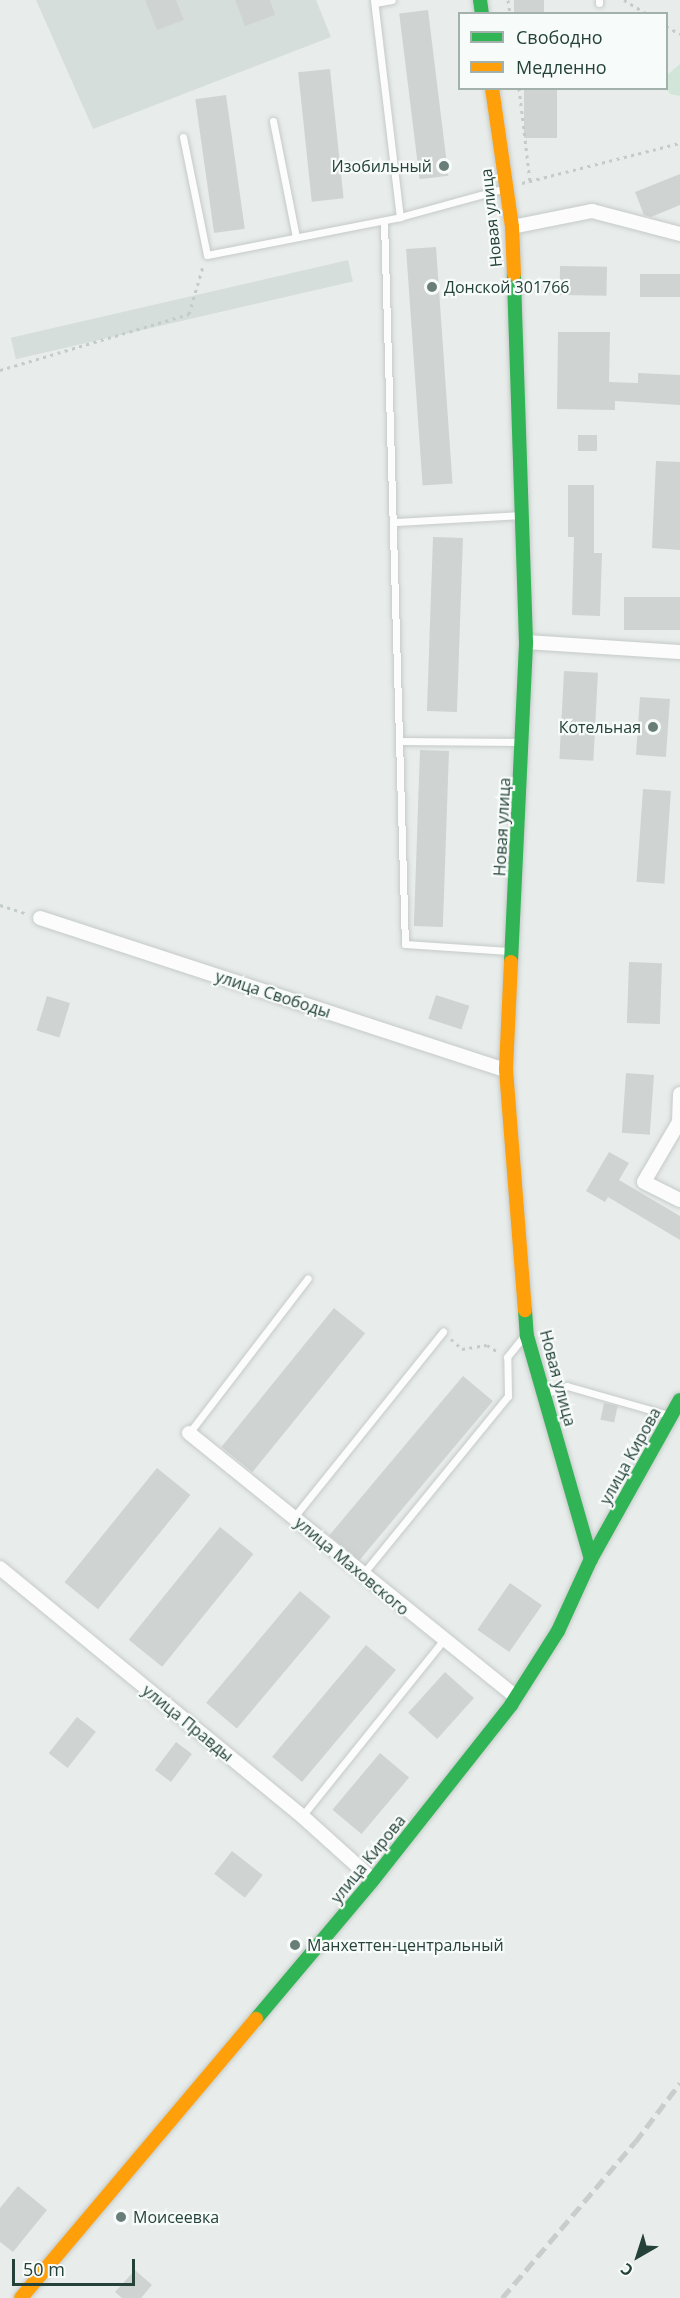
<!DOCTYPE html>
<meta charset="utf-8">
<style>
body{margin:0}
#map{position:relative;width:680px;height:2298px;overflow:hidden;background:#e8edeb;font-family:"Open Sans",sans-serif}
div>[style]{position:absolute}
.built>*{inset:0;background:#d6dedb;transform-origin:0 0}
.green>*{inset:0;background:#d1e6d8}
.building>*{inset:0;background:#cfd4d2;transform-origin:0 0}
.path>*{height:3px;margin-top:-1.5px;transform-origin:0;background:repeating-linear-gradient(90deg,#c3ccca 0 3px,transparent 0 7.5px)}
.roads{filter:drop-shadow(0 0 2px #c5cac8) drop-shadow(0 0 2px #c5cac8)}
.lane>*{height:7px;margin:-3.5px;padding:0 3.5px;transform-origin:3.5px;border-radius:3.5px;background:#fcfcfc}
.street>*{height:14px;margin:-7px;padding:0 7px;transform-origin:7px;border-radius:7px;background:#fcfcfc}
.fast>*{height:14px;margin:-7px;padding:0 7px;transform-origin:7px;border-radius:7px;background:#30b455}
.slow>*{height:14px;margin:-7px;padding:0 7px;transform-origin:7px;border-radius:7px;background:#ff9f0a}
.rail>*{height:4.5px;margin-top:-2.25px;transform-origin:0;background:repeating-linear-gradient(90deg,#c9cdcc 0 12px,transparent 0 18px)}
.dots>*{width:16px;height:16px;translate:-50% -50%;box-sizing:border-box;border:3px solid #f7fbf9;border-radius:50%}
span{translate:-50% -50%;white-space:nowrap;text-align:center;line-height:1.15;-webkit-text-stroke:4.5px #f7fbf9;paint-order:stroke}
.poi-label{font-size:16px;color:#24423a}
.right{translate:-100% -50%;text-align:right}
.left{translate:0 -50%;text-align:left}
.street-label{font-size:16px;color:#24423a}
.legend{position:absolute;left:458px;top:12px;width:210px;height:78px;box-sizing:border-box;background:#f7fbf9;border:2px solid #a3b1ad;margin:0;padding:8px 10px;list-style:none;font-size:18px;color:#24423a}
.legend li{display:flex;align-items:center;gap:12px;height:30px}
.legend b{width:30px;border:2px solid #a3b1ad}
.north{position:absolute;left:608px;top:2226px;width:60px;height:60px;-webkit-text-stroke:4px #f7fbf9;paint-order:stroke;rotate:219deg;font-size:16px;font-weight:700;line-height:24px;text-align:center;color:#24423a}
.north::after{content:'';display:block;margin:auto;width:21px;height:27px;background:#24423a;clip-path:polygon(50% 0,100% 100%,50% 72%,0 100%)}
.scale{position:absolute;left:12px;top:2259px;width:123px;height:27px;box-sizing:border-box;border:3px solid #24423a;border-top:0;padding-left:8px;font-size:18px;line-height:21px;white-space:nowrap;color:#24423a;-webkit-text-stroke:4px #f7fbf9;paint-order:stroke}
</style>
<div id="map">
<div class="built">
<div style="clip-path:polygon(36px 0,316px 0,331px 37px,93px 129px)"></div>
<div style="left:348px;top:260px;width:22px;height:346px;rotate:77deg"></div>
</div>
<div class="green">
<div style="clip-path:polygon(680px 64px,680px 96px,670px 94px,666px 88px,667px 75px)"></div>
</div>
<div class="building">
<div style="clip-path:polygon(145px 0,176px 0,184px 20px,157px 30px)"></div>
<div style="clip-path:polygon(235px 0,270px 0,275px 15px,245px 26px)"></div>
<div style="left:514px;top:0;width:30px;height:14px"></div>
<div style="left:428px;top:10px;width:167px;height:29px;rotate:83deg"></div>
<div style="left:330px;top:69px;width:130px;height:32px;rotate:84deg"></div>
<div style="left:524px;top:88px;width:33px;height:50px"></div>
<div style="left:226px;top:95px;width:135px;height:31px;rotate:82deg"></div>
<div style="clip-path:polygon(680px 174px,680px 205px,651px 217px,644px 215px,635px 192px)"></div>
<div style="left:436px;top:247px;width:237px;height:30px;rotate:86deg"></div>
<div style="left:560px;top:266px;width:47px;height:29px;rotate:1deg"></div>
<div style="left:640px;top:274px;width:40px;height:23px"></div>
<div style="clip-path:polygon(558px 332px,610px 332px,609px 382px,638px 383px,638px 373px,680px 375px,680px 405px,615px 401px,615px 410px,557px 409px)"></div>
<div style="left:578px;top:435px;width:19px;height:16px"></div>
<div style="clip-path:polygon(656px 461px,680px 462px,680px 550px,652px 548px)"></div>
<div style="clip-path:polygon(568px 485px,594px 485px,594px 553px,602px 553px,600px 616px,572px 615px,574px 537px,568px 537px)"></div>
<div style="left:433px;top:537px;width:30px;height:174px;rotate:2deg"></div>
<div style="left:624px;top:597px;width:56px;height:33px"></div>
<div style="left:564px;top:671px;width:34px;height:88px;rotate:3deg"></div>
<div style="left:640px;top:697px;width:30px;height:58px;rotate:4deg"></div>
<div style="left:420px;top:750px;width:29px;height:176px;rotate:2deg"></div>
<div style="left:643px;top:789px;width:28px;height:93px;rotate:4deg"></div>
<div style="left:629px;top:962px;width:33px;height:61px;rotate:2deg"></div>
<div style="left:436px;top:995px;width:35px;height:25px;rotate:18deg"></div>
<div style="left:47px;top:996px;width:24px;height:36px;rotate:17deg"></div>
<div style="left:626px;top:1073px;width:28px;height:60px;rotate:4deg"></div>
<div style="clip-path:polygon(609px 1152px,629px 1163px,619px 1180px,680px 1216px,680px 1240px,608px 1197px,605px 1202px,586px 1191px)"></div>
<div style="left:334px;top:1308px;width:40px;height:179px;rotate:39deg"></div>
<div style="left:463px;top:1376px;width:39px;height:208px;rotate:40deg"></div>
<div style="left:604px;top:1403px;width:14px;height:17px;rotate:12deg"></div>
<div style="left:157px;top:1468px;width:43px;height:147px;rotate:39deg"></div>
<div style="left:220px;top:1527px;width:43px;height:145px;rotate:39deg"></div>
<div style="left:510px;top:1583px;width:39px;height:57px;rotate:35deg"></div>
<div style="left:300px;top:1591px;width:40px;height:146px;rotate:40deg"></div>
<div style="left:366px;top:1645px;width:39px;height:146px;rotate:40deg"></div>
<div style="left:445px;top:1672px;width:39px;height:55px;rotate:42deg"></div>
<div style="left:77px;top:1717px;width:24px;height:46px;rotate:38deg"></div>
<div style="left:176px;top:1742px;width:20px;height:35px;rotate:37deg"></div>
<div style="left:380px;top:1753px;width:38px;height:74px;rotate:40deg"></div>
<div style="left:232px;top:1851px;width:39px;height:29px;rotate:38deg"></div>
<div style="clip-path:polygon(18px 2186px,47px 2210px,13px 2252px,0 2242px,0 2208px)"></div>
<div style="clip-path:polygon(135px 2270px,152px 2285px,141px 2298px,122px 2298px,115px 2292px)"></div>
</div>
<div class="path">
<div style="left:508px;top:0;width:14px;rotate:82deg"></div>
<div style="left:624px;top:0;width:27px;rotate:31deg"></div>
<div style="left:666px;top:26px;width:16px;rotate:30deg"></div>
<div style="left:519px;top:88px;width:94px;rotate:83.3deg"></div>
<div style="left:522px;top:183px;width:163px;rotate:-14.2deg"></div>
<div style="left:0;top:370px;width:197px;rotate:-16.5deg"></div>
<div style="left:189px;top:314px;width:50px;rotate:-73.7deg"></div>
<div style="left:0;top:905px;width:28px;rotate:18deg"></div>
<div style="left:451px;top:1339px;width:15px;rotate:42deg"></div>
<div style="left:462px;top:1349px;width:25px;rotate:-9deg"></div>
<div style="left:487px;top:1345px;width:13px;rotate:32deg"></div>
</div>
<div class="roads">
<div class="lane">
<div style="left:374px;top:0;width:219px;rotate:83.2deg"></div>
<div style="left:599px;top:0;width:3px;rotate:90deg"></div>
<div style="left:375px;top:3px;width:17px;rotate:-10deg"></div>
<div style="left:273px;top:121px;width:118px;rotate:78.8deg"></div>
<div style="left:183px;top:137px;width:120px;rotate:78.5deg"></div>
<div style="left:207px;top:255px;width:197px;rotate:-11.1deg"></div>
<div style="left:400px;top:217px;width:109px;rotate:-15.4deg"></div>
<div style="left:384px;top:221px;width:723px;rotate:88.34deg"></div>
<div style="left:405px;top:944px;width:104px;rotate:3.9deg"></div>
<div style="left:395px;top:522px;width:124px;rotate:-3.2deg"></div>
<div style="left:400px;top:741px;width:120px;rotate:0.5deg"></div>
<div style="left:547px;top:1393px;width:21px;rotate:-19deg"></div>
<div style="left:567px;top:1386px;width:105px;rotate:16deg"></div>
<div style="left:189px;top:1433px;width:195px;rotate:-52.5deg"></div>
<div style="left:294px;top:1517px;width:238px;rotate:-51.2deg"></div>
<div style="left:362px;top:1575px;width:231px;rotate:-50.8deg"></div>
<div style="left:508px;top:1396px;width:39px;rotate:-91deg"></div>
<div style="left:507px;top:1357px;width:27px;rotate:-51deg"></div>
<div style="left:302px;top:1816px;width:223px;rotate:-51.2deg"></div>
</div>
<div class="street">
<div style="left:512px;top:227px;width:82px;rotate:-11.3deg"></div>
<div style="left:592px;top:211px;width:91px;rotate:14.6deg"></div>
<div style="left:526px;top:642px;width:154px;rotate:3.7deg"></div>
<div style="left:40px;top:918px;width:490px;rotate:18.1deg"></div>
<div style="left:680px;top:1094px;width:28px;rotate:92deg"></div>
<div style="left:679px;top:1122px;width:69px;rotate:120.3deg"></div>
<div style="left:644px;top:1182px;width:40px;rotate:26.6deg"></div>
<div style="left:189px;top:1433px;width:420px;rotate:38.9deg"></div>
<div style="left:0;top:1568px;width:391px;rotate:39.4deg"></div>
<div style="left:302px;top:1816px;width:96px;rotate:42deg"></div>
</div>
<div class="fast">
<div style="left:480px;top:0;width:14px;rotate:82deg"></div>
<div style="left:511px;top:962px;width:320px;rotate:-87.3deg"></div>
<div style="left:526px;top:642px;width:368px;rotate:-91.9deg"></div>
<div style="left:525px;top:1310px;width:26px;rotate:86deg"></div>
<div style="left:527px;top:1336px;width:232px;rotate:74deg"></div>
<div style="left:256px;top:2019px;width:182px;rotate:-49.9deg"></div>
<div style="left:373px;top:1880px;width:223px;rotate:-51.7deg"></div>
<div style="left:511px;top:1705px;width:88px;rotate:-57.6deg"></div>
<div style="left:558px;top:1631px;width:79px;rotate:-65.4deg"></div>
<div style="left:591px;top:1559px;width:182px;rotate:-60.8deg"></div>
</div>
<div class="slow">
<div style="left:492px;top:88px;width:140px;rotate:81.8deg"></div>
<div style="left:512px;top:227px;width:47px;rotate:87.6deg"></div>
<div style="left:511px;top:962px;width:108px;rotate:92.7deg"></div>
<div style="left:506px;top:1070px;width:241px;rotate:85.5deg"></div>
<div style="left:21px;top:2298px;width:365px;rotate:-49.9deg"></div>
</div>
</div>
<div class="rail">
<div style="left:502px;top:2298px;width:205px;rotate:-49.6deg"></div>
<div style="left:635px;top:2142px;width:74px;rotate:-52.7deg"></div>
</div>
<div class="dots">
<div style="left:444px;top:166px;background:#697e78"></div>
<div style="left:432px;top:287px;background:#697e78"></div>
<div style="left:653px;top:727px;background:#697e78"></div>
<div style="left:295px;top:1945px;background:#697e78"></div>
<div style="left:121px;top:2217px;background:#697e78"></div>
</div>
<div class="poi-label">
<span class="right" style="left:432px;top:166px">Изобильный</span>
<span class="left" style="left:444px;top:287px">Донской 301766</span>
<span class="right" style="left:641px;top:727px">Котельная</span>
<span class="left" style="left:307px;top:1945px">Манхеттен-центральный</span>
<span class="left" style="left:133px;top:2217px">Моисеевка</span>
</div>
<div class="street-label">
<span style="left:491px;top:218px;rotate:-96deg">Новая улица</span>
<span style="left:502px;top:827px;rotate:-87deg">Новая улица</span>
<span style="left:273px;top:994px;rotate:18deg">улица Свободы</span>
<span style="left:558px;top:1378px;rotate:75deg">Новая улица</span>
<span style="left:630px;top:1456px;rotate:-61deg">улица Кирова</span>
<span style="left:352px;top:1566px;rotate:40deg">улица Маховского</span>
<span style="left:188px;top:1723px;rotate:39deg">улица Правды</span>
<span style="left:368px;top:1859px;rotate:-51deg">улица Кирова</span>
</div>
<ul class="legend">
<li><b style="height:8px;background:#30b455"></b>Свободно</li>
<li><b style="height:8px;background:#ff9f0a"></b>Медленно</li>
</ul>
<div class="north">С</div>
<div class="scale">50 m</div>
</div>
